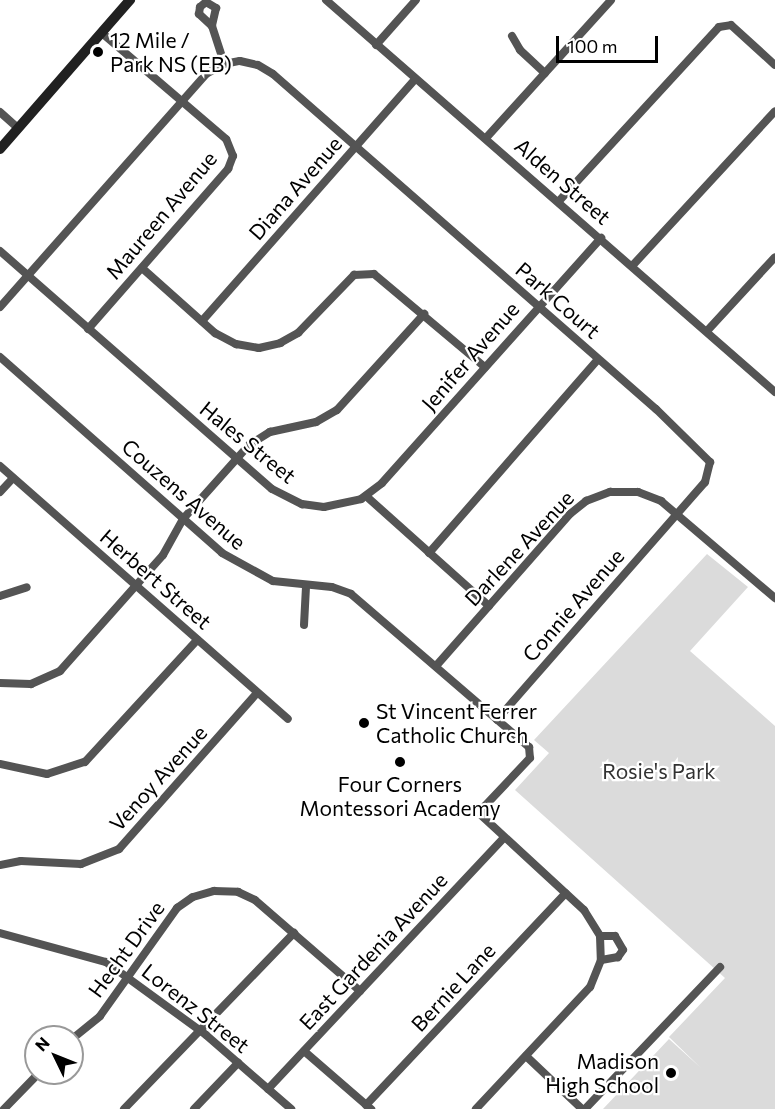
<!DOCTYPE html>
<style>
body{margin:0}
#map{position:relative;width:775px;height:1109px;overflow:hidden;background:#fff;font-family:Commissioner,sans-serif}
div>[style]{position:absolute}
.green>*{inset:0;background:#dbdbdb}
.street>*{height:8px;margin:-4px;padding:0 4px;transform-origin:4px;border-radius:4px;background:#545454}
.secondary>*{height:10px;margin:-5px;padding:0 5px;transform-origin:5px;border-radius:5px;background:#212121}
.dots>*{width:16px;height:16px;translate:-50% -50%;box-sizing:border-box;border:3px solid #fff;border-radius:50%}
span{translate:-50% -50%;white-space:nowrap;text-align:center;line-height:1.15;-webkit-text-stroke:4.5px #fff;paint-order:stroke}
.poi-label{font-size:21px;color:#000}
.left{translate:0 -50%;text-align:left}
.right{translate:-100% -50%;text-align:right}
.street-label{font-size:21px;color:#000}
.park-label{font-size:21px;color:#323232}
.north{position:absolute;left:24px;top:1025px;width:60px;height:60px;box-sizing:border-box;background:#fff;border:2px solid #999;border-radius:50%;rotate:313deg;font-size:16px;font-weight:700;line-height:24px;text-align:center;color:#000}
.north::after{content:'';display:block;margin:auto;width:21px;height:27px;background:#000;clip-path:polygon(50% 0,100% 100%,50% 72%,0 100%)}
.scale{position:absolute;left:556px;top:36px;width:102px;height:27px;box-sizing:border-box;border:3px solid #000;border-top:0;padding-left:8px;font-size:18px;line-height:21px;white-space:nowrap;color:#000;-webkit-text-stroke:4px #fff;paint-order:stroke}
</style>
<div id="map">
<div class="green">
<div style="clip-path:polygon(707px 554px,748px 587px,690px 651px,775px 726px,775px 1109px,603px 1109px,669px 1039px,701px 1068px,669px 1037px,725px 978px,515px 790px,549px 753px,534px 740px)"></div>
</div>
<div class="street">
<div style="left:326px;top:0;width:596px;rotate:41.12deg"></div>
<div style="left:212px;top:26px;width:18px;rotate:-137deg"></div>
<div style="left:199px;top:14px;width:7px;rotate:-82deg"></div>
<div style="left:200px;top:7px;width:8px;rotate:-40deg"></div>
<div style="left:206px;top:2px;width:12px;rotate:31deg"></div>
<div style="left:216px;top:8px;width:18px;rotate:103deg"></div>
<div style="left:212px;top:26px;width:40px;rotate:72deg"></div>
<div style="left:512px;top:36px;width:16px;rotate:60deg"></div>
<div style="left:520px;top:50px;width:34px;rotate:43deg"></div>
<div style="left:376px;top:45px;width:60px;rotate:-48.4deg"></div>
<div style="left:0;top:112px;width:24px;rotate:42deg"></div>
<div style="left:486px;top:138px;width:186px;rotate:-47.8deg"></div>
<div style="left:559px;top:201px;width:236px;rotate:-47.4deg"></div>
<div style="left:719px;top:27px;width:12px;rotate:-9deg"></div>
<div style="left:731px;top:25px;width:59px;rotate:42.3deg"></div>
<div style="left:0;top:251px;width:361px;rotate:41.2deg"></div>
<div style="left:272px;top:489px;width:34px;rotate:27deg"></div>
<div style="left:302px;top:504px;width:22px;rotate:8deg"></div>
<div style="left:324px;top:507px;width:38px;rotate:-12deg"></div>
<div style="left:361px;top:499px;width:26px;rotate:-37deg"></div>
<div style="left:382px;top:483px;width:329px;rotate:-48.2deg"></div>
<div style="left:633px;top:265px;width:209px;rotate:-47.3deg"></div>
<div style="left:142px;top:268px;width:98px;rotate:41.7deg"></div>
<div style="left:215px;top:333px;width:24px;rotate:28deg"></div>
<div style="left:236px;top:344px;width:23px;rotate:10deg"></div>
<div style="left:259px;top:348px;width:22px;rotate:-13deg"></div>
<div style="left:280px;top:343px;width:21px;rotate:-29deg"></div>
<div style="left:298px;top:333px;width:81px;rotate:-46deg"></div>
<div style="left:354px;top:275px;width:20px;rotate:-3deg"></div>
<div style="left:374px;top:274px;width:145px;rotate:40deg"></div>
<div style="left:0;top:307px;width:311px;rotate:-48.5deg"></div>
<div style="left:206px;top:74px;width:21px;rotate:-29deg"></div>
<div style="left:224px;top:64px;width:16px;rotate:-11deg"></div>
<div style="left:240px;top:61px;width:18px;rotate:13deg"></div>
<div style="left:258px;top:65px;width:17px;rotate:31deg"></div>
<div style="left:273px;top:74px;width:509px;rotate:41.18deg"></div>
<div style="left:656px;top:409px;width:76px;rotate:44.5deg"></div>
<div style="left:710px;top:462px;width:21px;rotate:104deg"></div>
<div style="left:705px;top:482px;width:316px;rotate:131.2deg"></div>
<div style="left:202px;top:321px;width:322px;rotate:-48.6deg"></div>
<div style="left:88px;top:329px;width:213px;rotate:-48.8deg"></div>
<div style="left:228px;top:169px;width:14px;rotate:-69deg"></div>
<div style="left:233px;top:156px;width:18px;rotate:-112deg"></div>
<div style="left:226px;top:139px;width:163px;rotate:-139.5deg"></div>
<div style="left:707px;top:331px;width:100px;rotate:-47.4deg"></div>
<div style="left:0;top:357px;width:296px;rotate:41.4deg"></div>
<div style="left:222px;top:553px;width:58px;rotate:28.8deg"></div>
<div style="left:273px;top:581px;width:59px;rotate:5.8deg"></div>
<div style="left:332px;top:587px;width:20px;rotate:20deg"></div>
<div style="left:351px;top:594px;width:235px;rotate:40.7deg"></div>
<div style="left:529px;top:747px;width:11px;rotate:85deg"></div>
<div style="left:530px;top:758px;width:66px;rotate:133.2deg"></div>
<div style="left:485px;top:806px;width:10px;rotate:107deg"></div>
<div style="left:482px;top:816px;width:139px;rotate:42.7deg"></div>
<div style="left:584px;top:910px;width:31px;rotate:58deg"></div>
<div style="left:600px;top:936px;width:24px;rotate:88deg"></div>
<div style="left:601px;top:960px;width:29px;rotate:112deg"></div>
<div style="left:590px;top:987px;width:167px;rotate:133.1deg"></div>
<div style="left:0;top:466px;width:383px;rotate:41.3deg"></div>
<div style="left:0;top:492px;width:19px;rotate:-47deg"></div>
<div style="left:366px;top:496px;width:165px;rotate:41.8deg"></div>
<div style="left:429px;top:553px;width:257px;rotate:-48.9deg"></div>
<div style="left:0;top:596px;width:28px;rotate:-18deg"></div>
<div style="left:304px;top:625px;width:39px;rotate:-87deg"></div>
<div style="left:436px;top:666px;width:203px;rotate:-48.6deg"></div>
<div style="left:570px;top:514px;width:21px;rotate:-39deg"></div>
<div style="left:586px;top:501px;width:26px;rotate:-21deg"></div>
<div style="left:610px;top:492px;width:28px"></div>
<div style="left:638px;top:492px;width:25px;rotate:21deg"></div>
<div style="left:661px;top:501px;width:150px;rotate:40.4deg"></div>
<div style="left:0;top:683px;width:31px;rotate:2deg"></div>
<div style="left:31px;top:684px;width:32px;rotate:-24deg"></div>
<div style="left:60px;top:671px;width:155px;rotate:-48.4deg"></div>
<div style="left:163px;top:555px;width:41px;rotate:-60.9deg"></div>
<div style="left:183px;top:519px;width:99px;rotate:-48.3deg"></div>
<div style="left:249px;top:445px;width:25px;rotate:-32deg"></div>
<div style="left:270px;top:432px;width:47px;rotate:-12.3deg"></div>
<div style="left:316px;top:422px;width:24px;rotate:-30deg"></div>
<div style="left:337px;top:410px;width:130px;rotate:-47.8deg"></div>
<div style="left:0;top:764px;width:48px;rotate:12deg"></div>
<div style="left:47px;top:774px;width:40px;rotate:-18deg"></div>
<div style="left:85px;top:762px;width:166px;rotate:-47.4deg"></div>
<div style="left:0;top:865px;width:21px;rotate:-11deg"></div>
<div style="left:21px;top:861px;width:60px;rotate:2.9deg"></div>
<div style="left:81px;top:864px;width:41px;rotate:-21.5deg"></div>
<div style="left:119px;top:849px;width:208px;rotate:-48.5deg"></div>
<div style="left:0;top:933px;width:110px;rotate:15.3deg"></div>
<div style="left:106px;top:962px;width:124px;rotate:36.1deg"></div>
<div style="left:206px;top:1035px;width:113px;rotate:41deg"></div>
<div style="left:600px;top:936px;width:15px"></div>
<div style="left:615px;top:936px;width:16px;rotate:60deg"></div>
<div style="left:623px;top:950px;width:9px;rotate:126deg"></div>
<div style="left:618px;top:957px;width:17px;rotate:170deg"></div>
<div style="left:72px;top:1039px;width:36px;rotate:-39deg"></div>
<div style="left:100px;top:1016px;width:133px;rotate:-54.5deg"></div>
<div style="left:177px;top:908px;width:19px;rotate:-35deg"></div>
<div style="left:193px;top:897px;width:22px;rotate:-16deg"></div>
<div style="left:214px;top:891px;width:24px;rotate:2deg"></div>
<div style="left:238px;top:892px;width:19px;rotate:25deg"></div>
<div style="left:255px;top:900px;width:139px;rotate:40.9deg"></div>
<div style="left:304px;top:1051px;width:89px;rotate:40.9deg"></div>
<div style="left:526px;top:1056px;width:77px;rotate:43.4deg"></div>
<div style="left:268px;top:1089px;width:345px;rotate:-46.8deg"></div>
<div style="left:366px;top:1105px;width:291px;rotate:-46.7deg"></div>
<div style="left:4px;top:1109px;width:50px;rotate:-45.8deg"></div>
<div style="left:124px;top:1109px;width:245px;rotate:-46deg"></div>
<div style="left:194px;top:1109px;width:64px;rotate:-46.3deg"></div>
<div style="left:585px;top:1109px;width:196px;rotate:-46.4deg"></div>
</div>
<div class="secondary">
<div style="left:0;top:149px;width:198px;rotate:-48.9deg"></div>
</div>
<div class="dots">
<div style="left:98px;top:52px;background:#000"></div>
<div style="left:364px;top:723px;background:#000"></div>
<div style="left:400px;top:762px;background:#000"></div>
<div style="left:671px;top:1073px;background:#000"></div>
</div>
<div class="poi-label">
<span class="left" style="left:110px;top:52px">12 Mile /<br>Park NS (EB)</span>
<span class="left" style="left:376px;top:723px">St Vincent Ferrer<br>Catholic Church</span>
<span style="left:400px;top:796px">Four Corners<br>Montessori Academy</span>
<span class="right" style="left:659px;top:1073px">Madison<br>High School</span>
</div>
<div class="street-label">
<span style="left:563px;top:181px;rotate:41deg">Alden Street</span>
<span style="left:295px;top:188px;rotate:-49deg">Diana Avenue</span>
<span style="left:161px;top:215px;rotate:-50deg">Maureen Avenue</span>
<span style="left:558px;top:300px;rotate:41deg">Park Court</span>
<span style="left:470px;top:356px;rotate:-49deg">Jenifer Avenue</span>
<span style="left:248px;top:442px;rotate:39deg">Hales Street</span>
<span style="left:184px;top:494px;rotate:41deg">Couzens Avenue</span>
<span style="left:519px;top:548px;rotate:-47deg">Darlene Avenue</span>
<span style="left:156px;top:579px;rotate:41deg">Herbert Street</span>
<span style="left:573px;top:605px;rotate:-49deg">Connie Avenue</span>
<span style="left:158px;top:778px;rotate:-48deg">Venoy Avenue</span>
<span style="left:126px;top:949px;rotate:-54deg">Hecht Drive</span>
<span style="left:373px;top:951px;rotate:-47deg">East Gardenia Avenue</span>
<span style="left:453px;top:987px;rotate:-47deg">Bernie Lane</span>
<span style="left:196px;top:1008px;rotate:38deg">Lorenz Street</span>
</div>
<div class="park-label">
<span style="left:659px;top:771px">Rosie's Park</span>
</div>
<div class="north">N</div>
<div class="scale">100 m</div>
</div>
